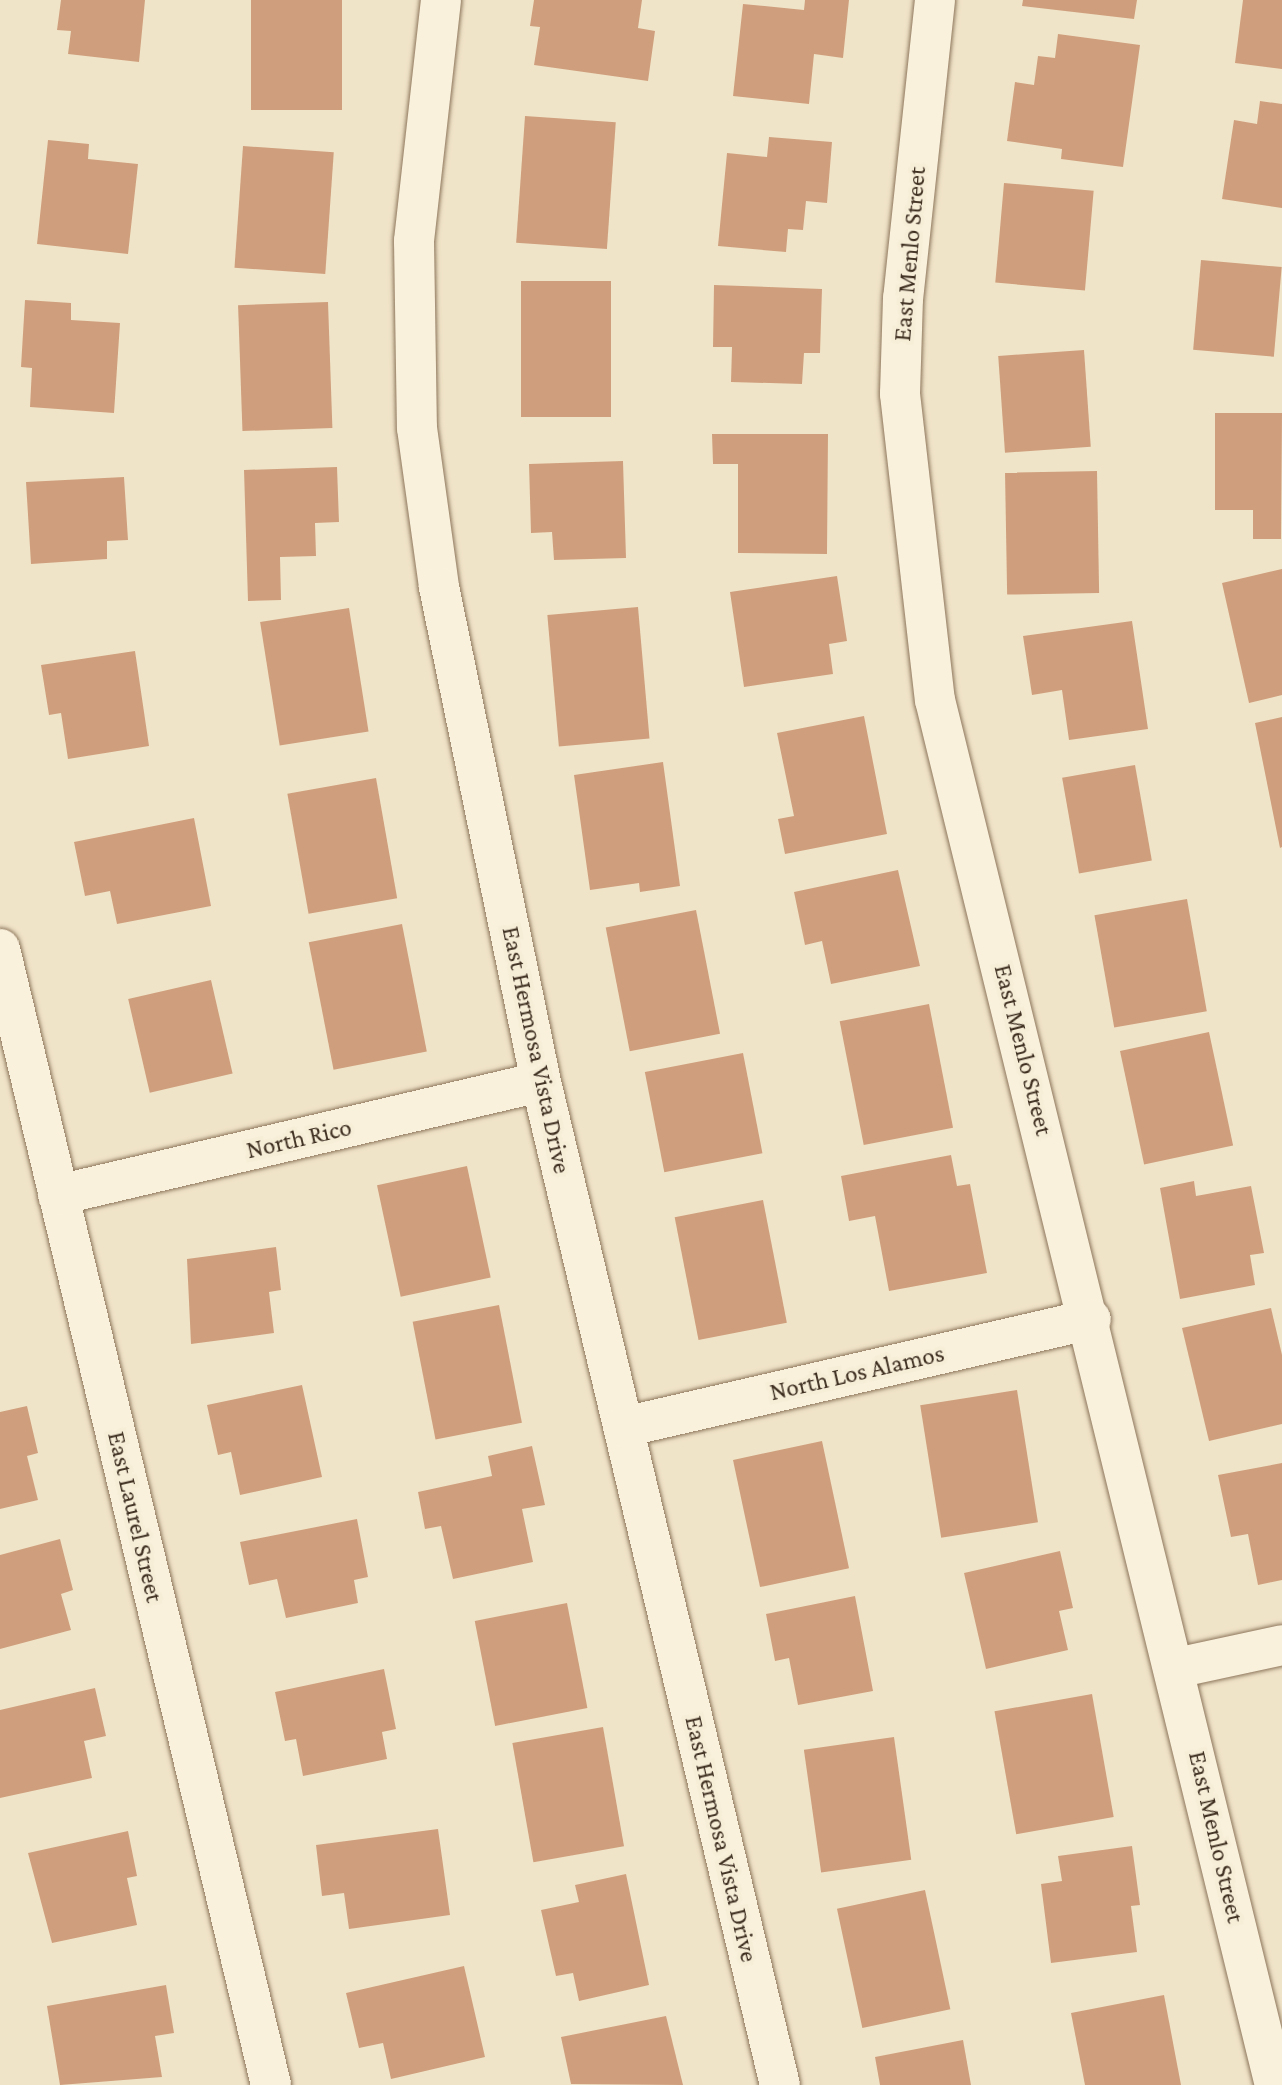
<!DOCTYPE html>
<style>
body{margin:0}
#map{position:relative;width:1282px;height:2085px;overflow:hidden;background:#f0e4c8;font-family:"Crimson Pro",serif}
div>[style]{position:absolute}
.building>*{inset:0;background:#cf9f7d;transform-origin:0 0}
.roads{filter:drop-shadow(0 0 2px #8d765c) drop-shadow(0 0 2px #8d765c)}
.minor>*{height:40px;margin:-20px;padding:0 20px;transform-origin:20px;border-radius:20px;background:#faf1dc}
span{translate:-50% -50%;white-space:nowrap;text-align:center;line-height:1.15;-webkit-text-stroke:8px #f7eed8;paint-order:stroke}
.street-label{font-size:25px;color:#3d2e20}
</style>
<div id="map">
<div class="building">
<div style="clip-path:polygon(61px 0,145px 0,139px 62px,68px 54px,71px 31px,57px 30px)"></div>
<div style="left:251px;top:0;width:91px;height:110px"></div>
<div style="clip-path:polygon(534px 0,642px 0,638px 28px,655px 31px,648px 81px,534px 65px,540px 27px,530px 26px)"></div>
<div style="clip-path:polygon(805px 0,849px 0,843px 58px,814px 54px,809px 104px,733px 96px,743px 4px,804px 10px)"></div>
<div style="clip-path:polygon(1023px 0,1137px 0,1134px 19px,1022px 6px)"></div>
<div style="clip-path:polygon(1243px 0,1282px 0,1282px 69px,1235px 63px)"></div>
<div style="clip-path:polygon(1058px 34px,1140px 45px,1123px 167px,1061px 159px,1062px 149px,1007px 141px,1015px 82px,1034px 85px,1038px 56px,1055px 58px)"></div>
<div style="clip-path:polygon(1260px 101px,1282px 104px,1282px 208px,1222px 199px,1234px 120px,1257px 124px)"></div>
<div style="left:525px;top:116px;width:91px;height:127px;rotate:4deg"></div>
<div style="clip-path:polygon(769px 137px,832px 142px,827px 203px,806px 201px,803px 230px,788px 229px,786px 252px,718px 246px,727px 153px,767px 157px)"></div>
<div style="clip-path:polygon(48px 140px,89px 144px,88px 159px,138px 164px,128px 254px,37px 244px)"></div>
<div style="left:243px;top:146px;width:91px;height:122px;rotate:4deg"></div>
<div style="left:1004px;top:183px;width:90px;height:100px;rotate:5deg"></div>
<div style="left:1201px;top:260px;width:81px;height:90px;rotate:5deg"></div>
<div style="left:521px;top:281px;width:90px;height:136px"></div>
<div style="clip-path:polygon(714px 285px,822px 289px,820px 353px,804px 353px,802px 384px,731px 382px,732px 347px,713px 347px)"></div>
<div style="clip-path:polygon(25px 300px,71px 303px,71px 320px,120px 323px,114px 413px,30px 407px,32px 368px,21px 367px)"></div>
<div style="left:328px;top:302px;width:126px;height:90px;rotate:88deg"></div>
<div style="left:1084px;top:350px;width:97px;height:86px;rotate:86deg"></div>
<div style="clip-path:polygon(1215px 413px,1282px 413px,1281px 539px,1253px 539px,1253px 510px,1215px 510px)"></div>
<div style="clip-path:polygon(712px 434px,828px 434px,827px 554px,738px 553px,738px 464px,713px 464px)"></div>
<div style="clip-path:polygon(623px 461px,626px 558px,554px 560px,552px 532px,531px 533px,529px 464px)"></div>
<div style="clip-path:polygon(337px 467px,339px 522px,315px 523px,316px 556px,280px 557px,281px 600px,248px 601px,244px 470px)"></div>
<div style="left:1097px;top:471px;width:122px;height:92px;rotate:89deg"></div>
<div style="clip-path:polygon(124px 477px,128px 540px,107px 541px,107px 559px,31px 564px,26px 482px)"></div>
<div style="clip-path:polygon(1282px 569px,1282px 695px,1249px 703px,1222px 583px)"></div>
<div style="clip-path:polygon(837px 576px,847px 641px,829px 644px,833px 674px,744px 687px,730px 592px)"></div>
<div style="left:638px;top:607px;width:132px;height:91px;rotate:85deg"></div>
<div style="left:349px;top:608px;width:125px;height:90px;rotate:81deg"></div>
<div style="clip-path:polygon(1132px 621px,1148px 729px,1069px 740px,1062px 690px,1032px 695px,1023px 636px)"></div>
<div style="clip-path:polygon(135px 651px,149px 746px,68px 759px,61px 713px,49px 715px,41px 665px)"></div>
<div style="clip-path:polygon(864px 716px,887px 834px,785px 854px,778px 819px,794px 816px,777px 733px)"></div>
<div style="clip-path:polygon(1282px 717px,1282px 847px,1280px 848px,1255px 723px)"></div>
<div style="clip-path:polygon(663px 762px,680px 886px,640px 892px,639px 883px,590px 890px,574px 775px)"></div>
<div style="left:1135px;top:765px;width:97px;height:74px;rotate:80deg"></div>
<div style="left:376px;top:778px;width:122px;height:90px;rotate:80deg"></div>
<div style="clip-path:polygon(194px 818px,211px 906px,117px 924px,110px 891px,85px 896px,74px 842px)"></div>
<div style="clip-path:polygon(898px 870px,920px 966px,831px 984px,822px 941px,805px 945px,794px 892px)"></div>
<div style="left:1187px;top:899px;width:114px;height:94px;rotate:80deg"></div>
<div style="left:696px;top:910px;width:126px;height:92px;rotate:79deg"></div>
<div style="left:402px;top:924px;width:130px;height:95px;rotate:79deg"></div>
<div style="left:211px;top:980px;width:96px;height:85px;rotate:77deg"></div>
<div style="left:929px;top:1004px;width:126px;height:91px;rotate:79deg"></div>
<div style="left:1209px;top:1032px;width:116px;height:91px;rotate:78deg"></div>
<div style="left:743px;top:1053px;width:102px;height:100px;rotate:79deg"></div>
<div style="clip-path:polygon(951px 1155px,957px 1186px,970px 1184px,987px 1273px,889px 1291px,875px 1216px,849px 1221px,841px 1176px)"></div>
<div style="left:467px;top:1166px;width:114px;height:92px;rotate:78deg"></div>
<div style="clip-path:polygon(1194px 1181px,1196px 1196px,1251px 1186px,1264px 1253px,1250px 1255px,1255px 1285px,1180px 1299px,1160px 1188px)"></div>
<div style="left:763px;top:1200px;width:125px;height:90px;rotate:79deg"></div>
<div style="clip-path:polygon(276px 1247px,281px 1290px,269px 1292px,274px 1333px,191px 1344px,187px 1259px)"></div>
<div style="left:499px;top:1305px;width:120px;height:88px;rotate:79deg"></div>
<div style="clip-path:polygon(1271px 1308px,1282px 1355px,1282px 1424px,1209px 1441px,1182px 1328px)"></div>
<div style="clip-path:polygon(302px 1385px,322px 1477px,240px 1495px,231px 1452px,218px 1455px,207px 1405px)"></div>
<div style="left:1017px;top:1390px;width:134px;height:98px;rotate:81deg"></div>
<div style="clip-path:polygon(27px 1406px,38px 1453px,27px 1456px,38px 1500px,0 1509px,0 1412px)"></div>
<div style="left:822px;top:1441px;width:130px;height:91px;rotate:78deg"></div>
<div style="clip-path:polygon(532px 1446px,545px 1505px,522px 1509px,533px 1562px,453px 1579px,441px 1526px,425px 1529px,418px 1492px,492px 1476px,488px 1456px)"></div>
<div style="clip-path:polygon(1282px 1463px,1282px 1580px,1258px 1585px,1248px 1534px,1231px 1537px,1218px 1475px)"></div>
<div style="clip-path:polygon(357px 1519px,368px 1577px,354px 1580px,358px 1603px,286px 1618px,277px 1579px,249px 1585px,240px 1542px)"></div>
<div style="clip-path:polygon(60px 1539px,73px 1590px,61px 1594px,71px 1630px,0 1649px,0 1555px)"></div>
<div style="clip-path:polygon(1060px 1551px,1073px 1608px,1059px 1611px,1068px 1650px,986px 1669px,964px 1573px)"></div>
<div style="clip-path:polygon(855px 1596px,873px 1691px,798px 1705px,789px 1658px,775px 1661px,766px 1614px)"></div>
<div style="left:567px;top:1603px;width:107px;height:94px;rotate:79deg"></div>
<div style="clip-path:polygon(384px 1669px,396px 1729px,382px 1732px,387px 1759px,303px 1776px,296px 1739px,285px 1741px,275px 1692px)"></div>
<div style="clip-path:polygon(95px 1688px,106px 1736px,84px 1741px,92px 1778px,0 1798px,0 1710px)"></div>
<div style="left:1092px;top:1694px;width:125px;height:99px;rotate:80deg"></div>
<div style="left:603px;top:1727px;width:121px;height:92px;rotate:80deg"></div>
<div style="left:894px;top:1737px;width:124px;height:91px;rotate:82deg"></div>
<div style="clip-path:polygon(438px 1829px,450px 1915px,349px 1929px,344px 1893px,322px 1896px,316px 1845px)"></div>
<div style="clip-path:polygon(128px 1831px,137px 1876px,127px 1878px,137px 1925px,52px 1943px,28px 1853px)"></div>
<div style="clip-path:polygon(1132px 1846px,1140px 1905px,1131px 1906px,1137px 1952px,1051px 1963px,1041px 1884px,1062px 1881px,1058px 1856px)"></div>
<div style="clip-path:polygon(626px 1874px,649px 1985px,579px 2001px,573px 1973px,556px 1976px,541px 1910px,579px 1902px,575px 1885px)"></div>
<div style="left:925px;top:1890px;width:122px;height:90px;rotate:78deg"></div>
<div style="clip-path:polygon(464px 1966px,485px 2057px,391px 2079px,383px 2043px,359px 2048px,346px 1993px)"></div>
<div style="clip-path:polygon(166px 1985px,174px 2033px,155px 2036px,162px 2077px,60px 2085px,47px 2006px)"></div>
<div style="clip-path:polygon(1164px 1995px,1181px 2085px,1085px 2085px,1071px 2013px)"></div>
<div style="clip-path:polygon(666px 2016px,683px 2085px,571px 2084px,561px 2037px)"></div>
<div style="clip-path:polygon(963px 2040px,971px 2085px,880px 2085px,875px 2057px)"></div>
</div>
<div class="roads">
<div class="minor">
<div style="left:441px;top:0;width:243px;rotate:96.4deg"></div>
<div style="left:414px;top:241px;width:187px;rotate:89.1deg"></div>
<div style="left:417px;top:428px;width:161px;rotate:82.1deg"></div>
<div style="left:439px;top:587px;width:505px;rotate:78.36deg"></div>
<div style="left:541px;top:1082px;width:1031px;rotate:76.6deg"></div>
<div style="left:935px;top:0;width:300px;rotate:96.1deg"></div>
<div style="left:903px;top:298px;width:96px;rotate:91.8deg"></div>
<div style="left:900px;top:394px;width:308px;rotate:83.5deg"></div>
<div style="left:935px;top:700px;width:1426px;rotate:76.21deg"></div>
<div style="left:0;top:949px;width:1168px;rotate:76.58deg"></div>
<div style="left:58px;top:1195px;width:496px;rotate:-13.2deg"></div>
<div style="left:624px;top:1427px;width:479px;rotate:-13deg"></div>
<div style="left:1176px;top:1668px;width:108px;rotate:-12.2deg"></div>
</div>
</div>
<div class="street-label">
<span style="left:910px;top:254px;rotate:-85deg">East Menlo Street</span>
<span style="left:536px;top:1050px;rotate:78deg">East Hermosa Vista Drive</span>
<span style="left:1023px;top:1050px;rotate:76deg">East Menlo Street</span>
<span style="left:299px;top:1139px;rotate:-13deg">North Rico</span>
<span style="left:857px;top:1373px;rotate:-13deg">North Los Alamos</span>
<span style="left:135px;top:1517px;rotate:77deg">East Laurel Street</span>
<span style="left:1216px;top:1837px;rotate:77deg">East Menlo Street</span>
<span style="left:721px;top:1839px;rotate:77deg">East Hermosa Vista Drive</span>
</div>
</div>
